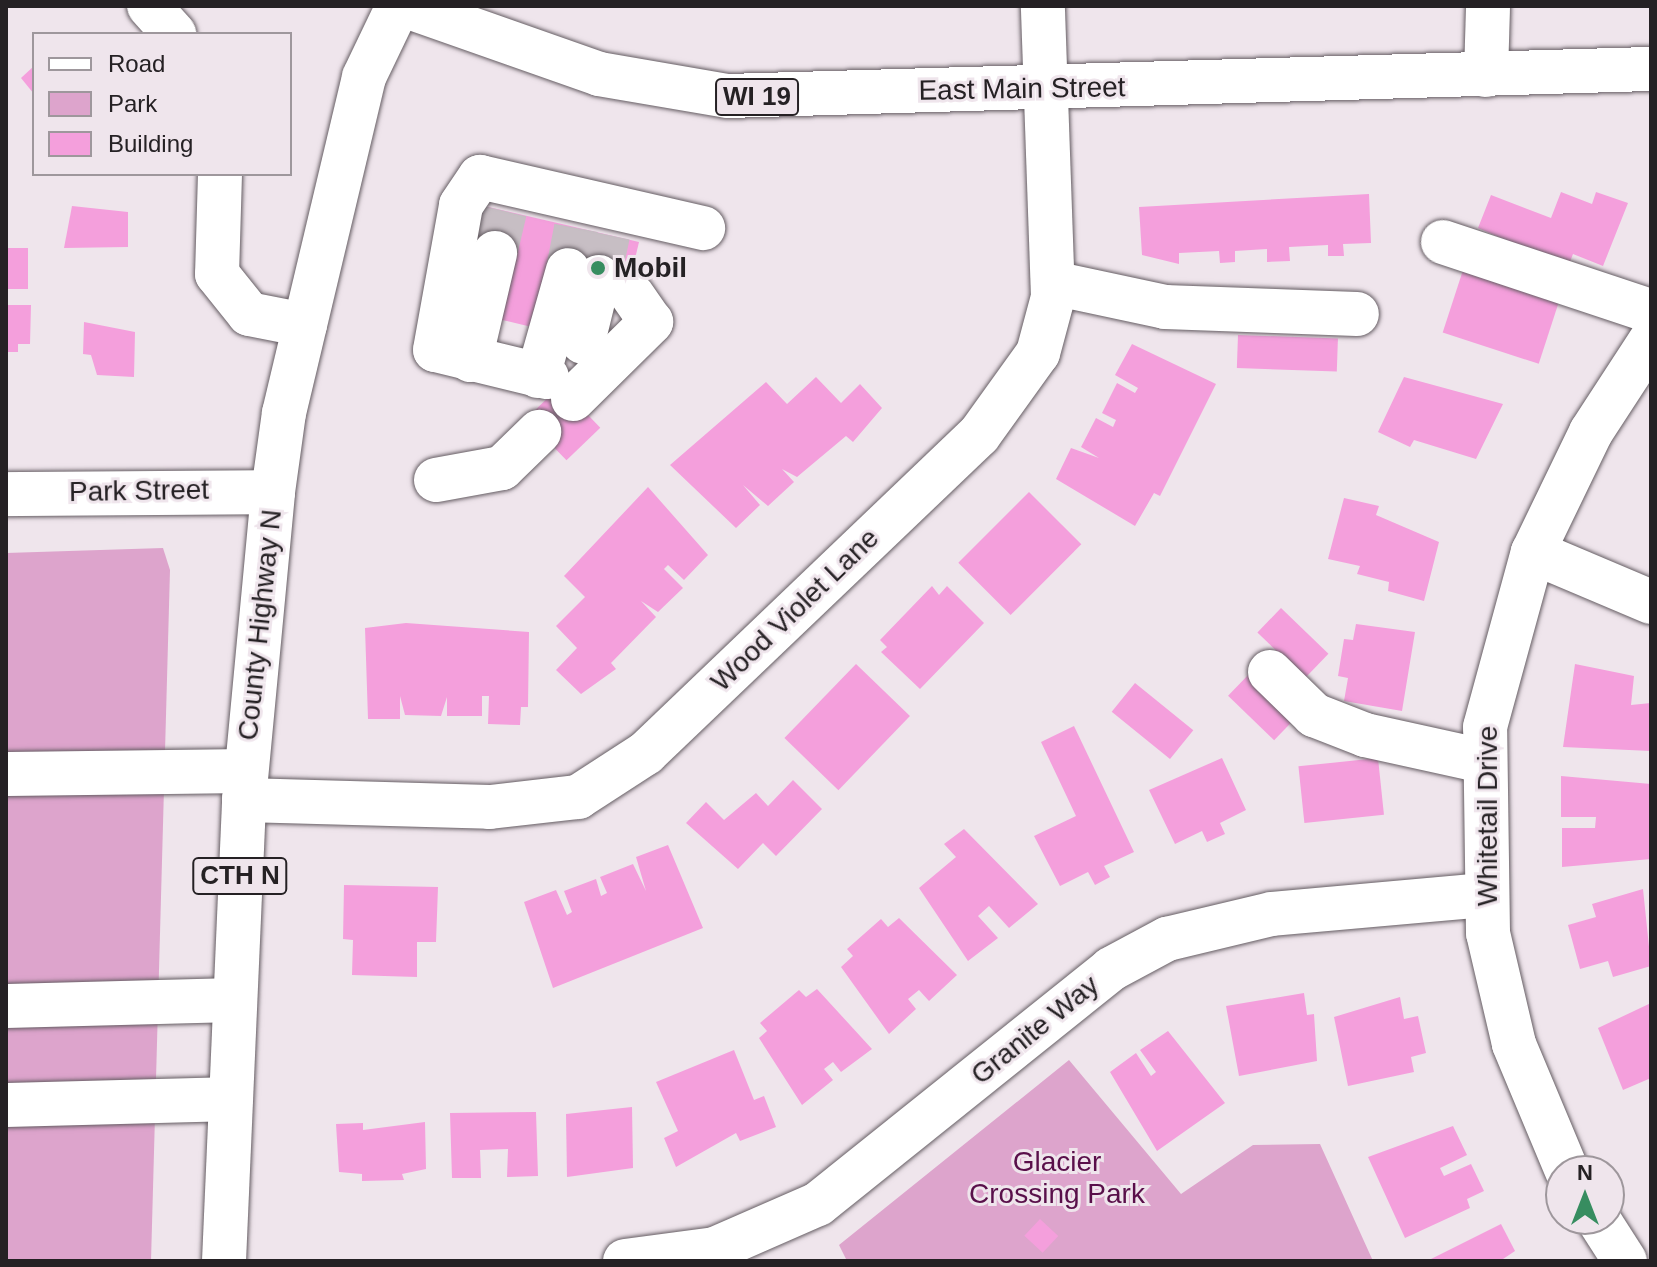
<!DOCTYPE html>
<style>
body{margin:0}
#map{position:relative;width:1657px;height:1267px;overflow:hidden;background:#efe5ec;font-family:Arial,sans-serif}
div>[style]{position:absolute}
.green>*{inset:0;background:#dda4cc}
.building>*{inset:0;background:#f49fdc;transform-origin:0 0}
.minor-tunnel>*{height:44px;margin-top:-22px;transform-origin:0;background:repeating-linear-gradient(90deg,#c7bec4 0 44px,transparent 0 66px)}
.roads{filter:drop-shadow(0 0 2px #655d63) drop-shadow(0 0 2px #655d63)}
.minor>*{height:44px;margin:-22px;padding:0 22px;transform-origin:22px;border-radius:22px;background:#fff}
.major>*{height:44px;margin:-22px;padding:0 22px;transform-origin:22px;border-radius:22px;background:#fff}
.dots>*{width:22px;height:22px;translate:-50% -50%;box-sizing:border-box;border:4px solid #efe5ec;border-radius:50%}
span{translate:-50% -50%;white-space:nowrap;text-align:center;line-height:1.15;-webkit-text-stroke:6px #efe5ec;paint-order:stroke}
.shield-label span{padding:2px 6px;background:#efe5ec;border:2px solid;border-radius:6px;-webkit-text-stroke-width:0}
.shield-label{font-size:26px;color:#252124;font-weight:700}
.street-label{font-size:28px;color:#252124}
.poi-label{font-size:28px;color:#252124;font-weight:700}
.left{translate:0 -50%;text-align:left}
.park-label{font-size:28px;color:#590f4a}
.frame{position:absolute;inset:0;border:8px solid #252124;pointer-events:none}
.legend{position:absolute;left:32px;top:32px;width:260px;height:144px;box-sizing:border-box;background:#efe5ec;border:2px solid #9e979c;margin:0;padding:10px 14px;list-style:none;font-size:24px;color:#252124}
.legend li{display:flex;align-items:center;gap:16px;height:40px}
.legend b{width:40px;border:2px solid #9e979c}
.north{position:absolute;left:1545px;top:1155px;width:80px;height:80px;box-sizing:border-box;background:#efe5ec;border:2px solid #9e979c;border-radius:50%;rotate:0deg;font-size:22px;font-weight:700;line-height:32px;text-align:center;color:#252124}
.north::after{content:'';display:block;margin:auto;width:28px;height:36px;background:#378d60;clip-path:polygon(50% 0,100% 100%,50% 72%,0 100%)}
</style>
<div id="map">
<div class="green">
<div style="clip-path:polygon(163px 548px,170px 570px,151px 1261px,6px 1261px,6px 553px)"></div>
<div style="clip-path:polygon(1069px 1060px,1181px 1194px,1253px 1145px,1320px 1144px,1373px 1261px,847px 1261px,839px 1245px)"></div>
</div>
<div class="building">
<div style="clip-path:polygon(34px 66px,34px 94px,21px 78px)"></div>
<div style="clip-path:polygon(1561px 192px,1592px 204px,1596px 192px,1628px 203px,1603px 266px,1573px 254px,1568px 267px,1478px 228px,1491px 195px,1551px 218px)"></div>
<div style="clip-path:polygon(1369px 194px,1371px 243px,1343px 244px,1344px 256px,1328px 256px,1328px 245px,1289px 247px,1290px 261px,1267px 262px,1267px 249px,1235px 251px,1235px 262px,1220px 263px,1219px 251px,1179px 253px,1179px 264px,1142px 255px,1139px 207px)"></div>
<div style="clip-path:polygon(480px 205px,639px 242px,629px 284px,544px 330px,494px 318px,470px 247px)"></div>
<div style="clip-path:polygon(72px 206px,128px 212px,128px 247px,64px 248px)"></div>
<div style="left:6px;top:248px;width:22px;height:41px"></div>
<div style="left:1464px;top:267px;width:101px;height:69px;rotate:18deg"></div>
<div style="clip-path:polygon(6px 305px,31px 305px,30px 344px,18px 344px,18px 352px,6px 352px)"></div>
<div style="clip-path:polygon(84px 322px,135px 332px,134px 377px,97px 375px,91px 355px,83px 354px)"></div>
<div style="left:1238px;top:335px;width:100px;height:33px;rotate:2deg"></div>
<div style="clip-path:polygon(1132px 344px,1216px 384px,1160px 496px,1154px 493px,1135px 526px,1056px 479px,1071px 448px,1099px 458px,1081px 447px,1096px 418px,1113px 427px,1116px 420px,1102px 413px,1117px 383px,1135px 393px,1138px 388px,1115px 375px)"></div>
<div style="clip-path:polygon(816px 377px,841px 403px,860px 384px,882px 408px,853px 442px,846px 436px,797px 477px,782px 469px,794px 482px,768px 506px,743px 485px,760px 505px,736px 528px,670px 465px,766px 382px,787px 404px)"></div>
<div style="clip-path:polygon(1404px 377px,1503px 404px,1476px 459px,1414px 440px,1410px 447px,1378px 432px)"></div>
<div style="left:560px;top:386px;width:58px;height:47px;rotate:46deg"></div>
<div style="clip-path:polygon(648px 487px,708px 555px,684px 580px,668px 565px,664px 569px,683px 588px,658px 612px,641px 601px,656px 617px,611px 663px,616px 669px,581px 694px,556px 670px,577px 648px,556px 626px,585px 597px,564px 576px)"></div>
<div style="left:1029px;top:492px;width:74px;height:100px;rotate:45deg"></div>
<div style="clip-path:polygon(1344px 498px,1379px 506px,1376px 515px,1439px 542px,1424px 601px,1388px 591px,1389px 582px,1357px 574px,1360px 566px,1328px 559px)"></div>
<div style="clip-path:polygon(932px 586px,939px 595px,947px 586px,984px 623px,920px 689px,881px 652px,887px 647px,880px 640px)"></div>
<div style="left:1281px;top:608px;width:66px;height:34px;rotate:44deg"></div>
<div style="clip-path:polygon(406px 623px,529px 632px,528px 707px,521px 707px,520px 725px,488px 724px,489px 696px,482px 696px,482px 716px,447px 716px,447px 697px,441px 716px,405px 715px,400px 696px,400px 719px,368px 719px,365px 628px)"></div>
<div style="clip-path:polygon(1356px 624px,1415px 632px,1402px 711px,1344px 701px,1348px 678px,1338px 676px,1344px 639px,1353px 640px)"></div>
<div style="left:856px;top:664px;width:75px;height:103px;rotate:44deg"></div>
<div style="clip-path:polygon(1575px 664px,1634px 676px,1631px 705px,1651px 703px,1651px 751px,1563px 747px)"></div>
<div style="left:1251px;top:672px;width:64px;height:33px;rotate:44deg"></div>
<div style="left:1135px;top:683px;width:75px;height:37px;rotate:39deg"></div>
<div style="clip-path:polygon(1074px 726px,1134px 852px,1104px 866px,1110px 877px,1095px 885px,1088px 872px,1060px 886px,1034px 836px,1076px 816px,1041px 742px)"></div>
<div style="clip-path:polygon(1222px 758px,1246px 810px,1220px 823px,1225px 834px,1207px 842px,1202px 831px,1175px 844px,1149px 790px)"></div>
<div style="left:1378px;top:758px;width:57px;height:80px;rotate:84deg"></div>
<div style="clip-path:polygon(1561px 776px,1651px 784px,1651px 859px,1562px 867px,1562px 828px,1595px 828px,1596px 817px,1561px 817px)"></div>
<div style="clip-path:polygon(793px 780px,822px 809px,776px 856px,763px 843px,738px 869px,686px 823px,706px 802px,724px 820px,756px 793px,768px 806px)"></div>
<div style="clip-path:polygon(964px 829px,1038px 904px,1009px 928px,989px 906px,978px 916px,998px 938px,968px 961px,919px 888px,956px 857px,944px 844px)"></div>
<div style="clip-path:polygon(668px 845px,703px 928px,553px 988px,524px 902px,556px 890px,567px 915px,572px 912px,564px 891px,596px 879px,601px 896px,607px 893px,600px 877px,633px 864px,646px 891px,636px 857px)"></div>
<div style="clip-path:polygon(344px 885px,438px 887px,436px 942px,417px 942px,417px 977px,352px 975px,353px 940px,343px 939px)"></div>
<div style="clip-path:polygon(1643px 889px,1651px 966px,1613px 977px,1608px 961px,1580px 969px,1568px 925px,1596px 917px,1592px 904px)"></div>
<div style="clip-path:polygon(899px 918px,957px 975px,929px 1001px,919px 990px,908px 999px,916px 1009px,889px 1034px,841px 967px,853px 956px,847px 949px,881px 919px,888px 927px)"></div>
<div style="clip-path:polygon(817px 989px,872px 1049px,841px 1072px,833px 1062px,824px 1069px,833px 1080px,802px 1105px,759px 1038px,767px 1031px,760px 1023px,799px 990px,806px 997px)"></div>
<div style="clip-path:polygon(1304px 993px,1307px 1015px,1314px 1014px,1317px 1061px,1239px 1076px,1226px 1006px)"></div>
<div style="clip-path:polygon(1400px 997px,1404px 1019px,1418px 1016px,1426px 1053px,1411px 1057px,1414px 1072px,1348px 1086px,1334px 1017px)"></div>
<div style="clip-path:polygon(1651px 1003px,1651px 1078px,1623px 1090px,1598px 1028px)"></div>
<div style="clip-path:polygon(1168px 1031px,1225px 1103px,1157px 1151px,1110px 1072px,1136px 1053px,1151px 1076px,1156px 1072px,1140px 1050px)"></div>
<div style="clip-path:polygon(734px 1050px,754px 1100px,764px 1096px,776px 1127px,740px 1141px,736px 1133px,676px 1167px,664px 1138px,678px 1131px,656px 1082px)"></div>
<div style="clip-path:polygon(632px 1107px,633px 1168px,567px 1177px,566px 1114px)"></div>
<div style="clip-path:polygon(536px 1112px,538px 1176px,507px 1177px,508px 1149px,480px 1150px,481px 1178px,452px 1178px,450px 1113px)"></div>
<div style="clip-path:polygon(425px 1122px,426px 1169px,402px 1174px,404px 1180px,362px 1181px,362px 1174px,339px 1172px,336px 1124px,363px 1123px,363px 1130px)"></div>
<div style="clip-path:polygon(1453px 1126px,1467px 1155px,1440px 1168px,1444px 1176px,1471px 1164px,1484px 1191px,1467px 1199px,1470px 1208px,1405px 1238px,1368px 1157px)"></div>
<div style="left:1040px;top:1219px;width:25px;height:23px;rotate:43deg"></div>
<div style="clip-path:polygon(1501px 1224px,1515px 1251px,1500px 1261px,1427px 1261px)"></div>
</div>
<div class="minor-tunnel">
<div style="left:495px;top:253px;width:43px;rotate:-76.6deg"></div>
<div style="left:568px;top:270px;width:43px;rotate:-79.2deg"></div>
<div style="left:599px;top:277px;width:43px;rotate:-77.9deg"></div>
</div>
<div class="roads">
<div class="minor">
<div style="left:149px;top:6px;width:38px;rotate:48deg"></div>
<div style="left:1486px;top:75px;width:69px;rotate:-88.3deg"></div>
<div style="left:220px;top:174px;width:100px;rotate:91.7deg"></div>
<div style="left:217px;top:274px;width:51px;rotate:51.3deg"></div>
<div style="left:249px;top:314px;width:57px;rotate:11.1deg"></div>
<div style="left:1443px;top:242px;width:219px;rotate:18.4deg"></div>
<div style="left:1053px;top:283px;width:115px;rotate:12.1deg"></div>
<div style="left:1165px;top:307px;width:192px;rotate:2.1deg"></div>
<div style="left:583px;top:342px;width:67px;rotate:-76.2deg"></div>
<div style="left:470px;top:360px;width:110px;rotate:-76.8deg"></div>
<div style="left:538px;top:376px;width:110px;rotate:-74.2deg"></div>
<div style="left:547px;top:377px;width:115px;rotate:-166.4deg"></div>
<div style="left:435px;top:350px;width:147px;rotate:-79.8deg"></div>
<div style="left:461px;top:205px;width:34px;rotate:-56deg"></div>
<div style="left:480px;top:177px;width:229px;rotate:12.9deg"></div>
<div style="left:573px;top:399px;width:110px;rotate:-44.6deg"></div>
<div style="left:651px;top:322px;width:33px;rotate:-125deg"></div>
<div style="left:436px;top:480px;width:67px;rotate:-10.3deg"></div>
<div style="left:502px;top:468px;width:52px;rotate:-44.2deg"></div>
<div style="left:6px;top:494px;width:267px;rotate:-0.4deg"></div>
<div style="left:1533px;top:552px;width:128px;rotate:23deg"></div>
<div style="left:1270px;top:672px;width:62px;rotate:44.3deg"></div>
<div style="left:1314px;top:715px;width:55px;rotate:21.4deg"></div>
<div style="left:1365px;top:735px;width:121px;rotate:12.4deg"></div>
<div style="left:6px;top:774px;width:240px;rotate:-0.7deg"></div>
<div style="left:244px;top:800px;width:246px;rotate:1.6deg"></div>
<div style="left:490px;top:807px;width:89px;rotate:-6.5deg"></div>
<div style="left:578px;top:797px;width:81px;rotate:-32.9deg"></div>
<div style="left:646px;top:753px;width:460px;rotate:-43.7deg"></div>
<div style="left:979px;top:435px;width:101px;rotate:-54.3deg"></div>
<div style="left:1038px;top:353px;width:58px;rotate:-75deg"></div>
<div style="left:1053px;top:297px;width:291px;rotate:-92deg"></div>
<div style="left:6px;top:1006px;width:226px;rotate:-1.5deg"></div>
<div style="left:6px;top:1105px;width:225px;rotate:-1.5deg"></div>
<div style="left:1567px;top:1171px;width:138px;rotate:-112.7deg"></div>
<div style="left:1514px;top:1044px;width:114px;rotate:-103.2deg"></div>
<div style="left:1488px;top:933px;width:206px;rotate:-90.8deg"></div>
<div style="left:1485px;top:727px;width:181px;rotate:-74.7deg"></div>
<div style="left:1533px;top:552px;width:133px;rotate:-64.2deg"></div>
<div style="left:1591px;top:432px;width:110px;rotate:-56.9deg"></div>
<div style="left:1598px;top:1219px;width:50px;rotate:57.3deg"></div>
<div style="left:625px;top:1261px;width:91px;rotate:-7.6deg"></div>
<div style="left:715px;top:1249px;width:112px;rotate:-23.6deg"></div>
<div style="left:818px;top:1204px;width:376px;rotate:-38.7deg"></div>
<div style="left:1111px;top:969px;width:64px;rotate:-28.2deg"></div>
<div style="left:1167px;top:939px;width:108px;rotate:-13.4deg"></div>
<div style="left:1272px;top:914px;width:214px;rotate:-5.1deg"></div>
</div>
<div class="major">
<div style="left:406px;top:6px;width:205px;rotate:19.4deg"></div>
<div style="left:599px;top:74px;width:131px;rotate:9.7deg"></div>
<div style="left:728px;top:96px;width:923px;rotate:-1.68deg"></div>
<div style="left:224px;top:1261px;width:461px;rotate:-87.5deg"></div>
<div style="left:244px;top:800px;width:309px;rotate:-84.6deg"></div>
<div style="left:273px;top:492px;width:80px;rotate:-82.1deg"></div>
<div style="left:284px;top:413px;width:345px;rotate:-76.6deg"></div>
<div style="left:364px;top:77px;width:79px;rotate:-64.4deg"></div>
</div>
</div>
<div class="dots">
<div style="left:598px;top:268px;background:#378d60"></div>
</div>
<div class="shield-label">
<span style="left:757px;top:97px">WI 19</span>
<span style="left:240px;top:876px">CTH N</span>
</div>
<div class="street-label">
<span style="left:1022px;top:89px;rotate:-1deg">East Main Street</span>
<span style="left:139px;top:491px;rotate:-1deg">Park Street</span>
<span style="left:795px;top:610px;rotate:-44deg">Wood Violet Lane</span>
<span style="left:260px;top:625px;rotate:-84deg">County Highway N</span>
<span style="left:1488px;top:816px;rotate:-90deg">Whitetail Drive</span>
<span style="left:1035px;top:1030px;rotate:-39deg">Granite Way</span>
</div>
<div class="poi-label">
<span class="left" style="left:614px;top:268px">Mobil</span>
</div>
<div class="park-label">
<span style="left:1057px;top:1178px">Glacier<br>Crossing Park</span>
</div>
<div class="frame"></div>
<ul class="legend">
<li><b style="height:10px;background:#fff"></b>Road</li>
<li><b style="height:22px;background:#dda4cc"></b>Park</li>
<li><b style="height:22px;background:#f49fdc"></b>Building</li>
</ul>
<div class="north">N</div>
</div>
